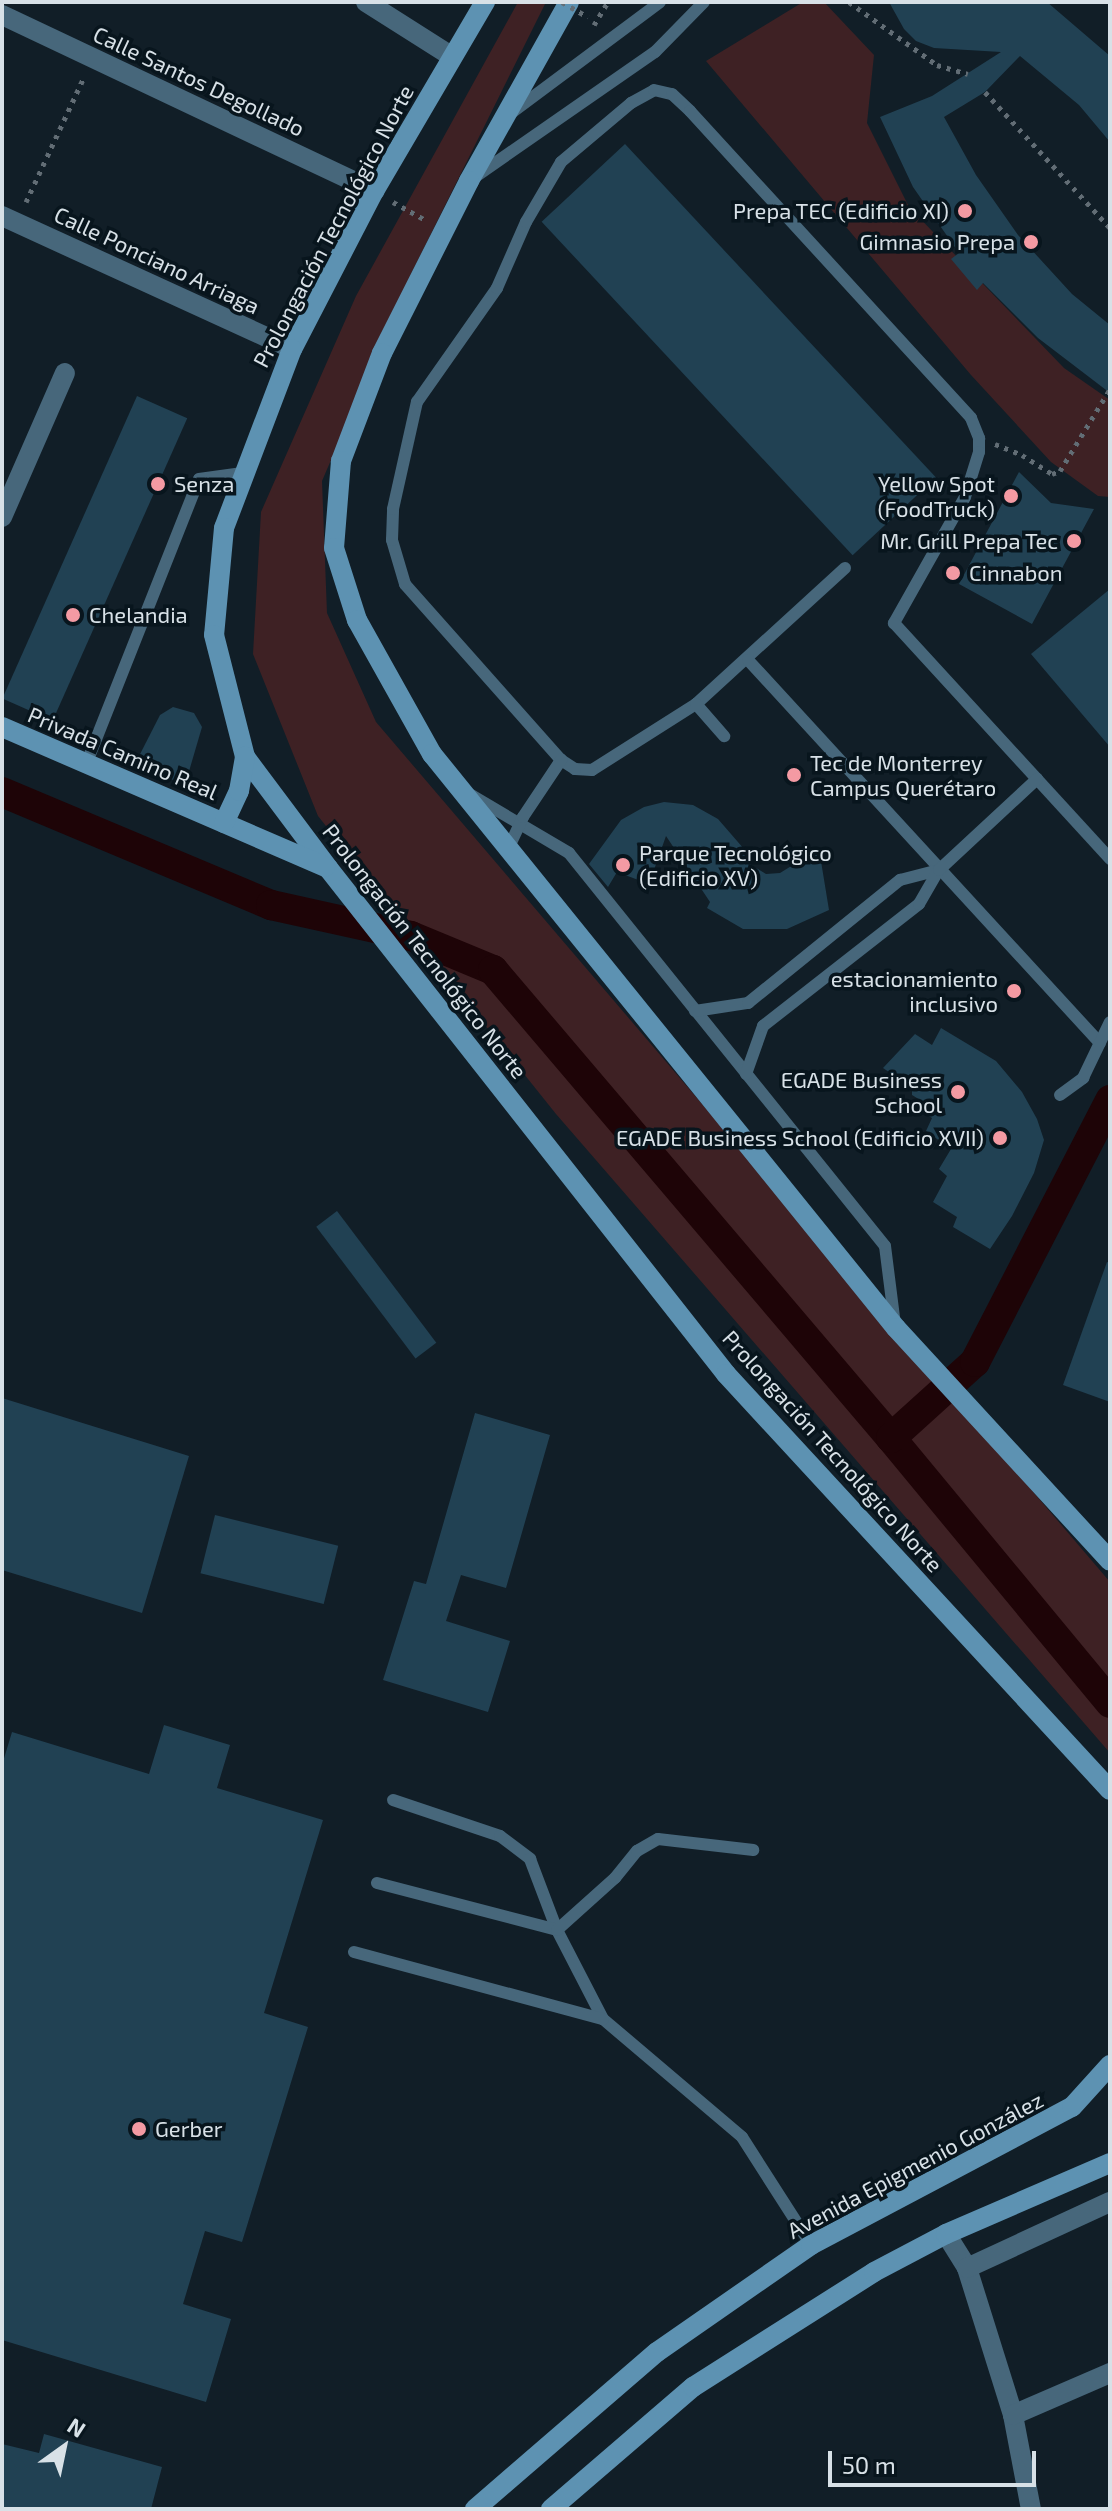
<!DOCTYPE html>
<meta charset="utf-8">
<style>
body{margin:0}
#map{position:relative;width:1112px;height:2511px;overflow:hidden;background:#111e27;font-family:"Exo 2",sans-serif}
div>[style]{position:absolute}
.green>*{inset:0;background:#3e2124}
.canal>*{height:30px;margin:-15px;padding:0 15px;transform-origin:15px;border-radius:15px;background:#1e0407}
.building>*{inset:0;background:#214153;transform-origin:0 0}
.path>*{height:5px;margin-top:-2.5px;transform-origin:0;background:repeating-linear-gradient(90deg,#626d75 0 4px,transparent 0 10px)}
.lane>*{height:12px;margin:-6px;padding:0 6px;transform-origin:6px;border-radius:6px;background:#47677b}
.street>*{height:20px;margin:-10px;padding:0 10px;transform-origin:10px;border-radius:10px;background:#47677b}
.secondary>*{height:20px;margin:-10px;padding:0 10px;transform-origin:10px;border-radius:10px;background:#5d92b2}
.path-bridge>*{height:5px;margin-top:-2.5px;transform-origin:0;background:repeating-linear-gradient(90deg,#626d75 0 4px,transparent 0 10px)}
.dots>*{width:22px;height:22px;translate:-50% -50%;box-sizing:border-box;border:4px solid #08151d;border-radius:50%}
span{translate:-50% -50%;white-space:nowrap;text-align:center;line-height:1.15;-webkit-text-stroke:7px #08151d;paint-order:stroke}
.street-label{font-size:22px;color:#d8e1e7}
.poi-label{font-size:22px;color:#d8e1e7}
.right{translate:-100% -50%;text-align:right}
.left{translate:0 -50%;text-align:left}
.frame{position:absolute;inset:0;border:4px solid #d8e1e7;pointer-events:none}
.north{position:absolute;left:24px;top:2407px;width:80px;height:80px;-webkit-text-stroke:6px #08151d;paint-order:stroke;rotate:33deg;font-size:22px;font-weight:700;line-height:32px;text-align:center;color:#d8e1e7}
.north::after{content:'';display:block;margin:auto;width:28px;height:36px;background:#d8e1e7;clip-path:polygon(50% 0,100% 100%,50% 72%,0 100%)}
.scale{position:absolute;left:828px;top:2451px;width:208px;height:36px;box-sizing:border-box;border:4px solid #d8e1e7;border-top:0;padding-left:10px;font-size:24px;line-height:28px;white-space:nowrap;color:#d8e1e7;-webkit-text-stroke:6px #08151d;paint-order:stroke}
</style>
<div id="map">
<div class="green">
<div style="clip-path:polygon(518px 2px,546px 2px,411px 274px,322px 481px,327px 613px,376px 722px,1110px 1582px,1110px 1753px,556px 1114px,318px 816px,253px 654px,261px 512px,356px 296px)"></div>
<div style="clip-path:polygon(803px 2px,824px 2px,874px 55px,867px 123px,909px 207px,1064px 368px,1110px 400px,1110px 497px,1098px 496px,1051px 462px,971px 375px,706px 61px)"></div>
</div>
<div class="canal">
<div style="left:2px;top:792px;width:292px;rotate:22.8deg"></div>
<div style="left:271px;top:905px;width:143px;rotate:12.5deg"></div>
<div style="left:411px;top:936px;width:89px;rotate:22.5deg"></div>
<div style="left:493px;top:970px;width:614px;rotate:49.62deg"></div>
<div style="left:891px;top:1438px;width:344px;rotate:50.4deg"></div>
<div style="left:891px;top:1438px;width:113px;rotate:-42.1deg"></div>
<div style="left:975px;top:1362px;width:295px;rotate:-62.7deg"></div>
</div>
<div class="building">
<div style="clip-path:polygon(889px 2px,1047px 2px,1110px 56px,1110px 142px,1079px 105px,1020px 56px,985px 92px,944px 117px,976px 175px,1018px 235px,1072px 294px,1110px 325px,1110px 393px,1038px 338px,983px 283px,977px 290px,951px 259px,959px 253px,913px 187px,880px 117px,932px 96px,1001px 52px,934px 48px,916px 41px,904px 29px)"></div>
<div style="left:625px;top:144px;width:456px;height:114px;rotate:47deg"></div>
<div style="left:137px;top:396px;width:55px;height:331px;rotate:24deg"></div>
<div style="clip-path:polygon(1019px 472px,1051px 503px,1094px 509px,1032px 624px,959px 584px)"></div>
<div style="clip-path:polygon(1110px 589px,1110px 747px,1031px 654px)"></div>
<div style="clip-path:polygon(173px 707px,194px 713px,202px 727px,185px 785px,135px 764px,160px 715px)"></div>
<div style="clip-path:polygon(664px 802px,693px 805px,718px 819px,744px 849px,748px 863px,766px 874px,780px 873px,819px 849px,829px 910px,787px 929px,743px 929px,707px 908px,710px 902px,666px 836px,649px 884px,617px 872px,608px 887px,589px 864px,621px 820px,644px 807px)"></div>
<div style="clip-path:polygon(941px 1028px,996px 1061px,1022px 1092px,1037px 1119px,1044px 1140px,1034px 1173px,1012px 1216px,990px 1249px,953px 1227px,957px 1217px,933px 1202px,947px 1176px,939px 1169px,951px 1149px,926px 1131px,932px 1118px,921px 1111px,925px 1103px,912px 1095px,912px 1088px,883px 1068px,915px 1034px,932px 1045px)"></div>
<div style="left:337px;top:1211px;width:165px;height:26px;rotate:53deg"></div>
<div style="clip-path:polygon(1107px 1262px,1110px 1263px,1110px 1402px,1063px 1385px)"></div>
<div style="clip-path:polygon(2px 1398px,189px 1456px,142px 1613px,2px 1570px)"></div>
<div style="clip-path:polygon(475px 1413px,550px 1435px,506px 1588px,461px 1575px,446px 1621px,510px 1641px,488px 1712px,383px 1680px,414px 1581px,426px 1584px)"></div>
<div style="left:215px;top:1515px;width:127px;height:60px;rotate:14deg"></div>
<div style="clip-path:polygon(164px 1725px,230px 1745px,217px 1788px,323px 1820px,264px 2013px,308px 2027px,242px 2242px,205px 2231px,183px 2304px,231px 2319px,206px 2402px,2px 2340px,2px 1765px,12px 1732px,149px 1774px)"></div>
<div style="clip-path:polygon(44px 2434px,162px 2467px,151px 2509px,2px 2509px,2px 2444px,39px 2453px)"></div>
</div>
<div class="path">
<div style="left:849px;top:2px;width:108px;rotate:35.6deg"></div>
<div style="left:937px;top:65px;width:32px;rotate:16deg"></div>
<div style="left:594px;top:25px;width:27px;rotate:-59deg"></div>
<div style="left:985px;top:92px;width:185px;rotate:47.4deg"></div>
<div style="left:26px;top:202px;width:138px;rotate:-65.1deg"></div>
<div style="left:393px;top:202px;width:38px;rotate:29deg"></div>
<div style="left:995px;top:444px;width:29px;rotate:22deg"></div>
<div style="left:1022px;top:455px;width:36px;rotate:32deg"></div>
<div style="left:1052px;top:474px;width:9px;rotate:-21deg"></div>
<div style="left:1060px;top:471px;width:96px;rotate:-58.6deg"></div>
</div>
<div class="lane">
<div style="left:510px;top:114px;width:187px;rotate:-36.7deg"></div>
<div style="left:475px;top:177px;width:219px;rotate:-34.8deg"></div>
<div style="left:655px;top:52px;width:70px;rotate:-45.6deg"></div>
<div style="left:845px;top:568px;width:202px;rotate:137.6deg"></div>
<div style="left:696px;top:704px;width:123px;rotate:147.6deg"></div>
<div style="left:592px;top:770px;width:17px;rotate:-177deg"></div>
<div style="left:575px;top:769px;width:17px;rotate:-147deg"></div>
<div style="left:561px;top:760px;width:235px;rotate:-131.6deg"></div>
<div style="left:405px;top:584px;width:46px;rotate:-106.5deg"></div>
<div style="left:392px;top:540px;width:31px;rotate:-88deg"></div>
<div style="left:393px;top:509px;width:110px;rotate:-77.4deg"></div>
<div style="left:417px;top:402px;width:139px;rotate:-54.9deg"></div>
<div style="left:497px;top:288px;width:72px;rotate:-66.3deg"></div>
<div style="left:526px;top:222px;width:69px;rotate:-59.7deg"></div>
<div style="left:561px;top:162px;width:92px;rotate:-40.1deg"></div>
<div style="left:631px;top:103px;width:26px;rotate:-29deg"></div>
<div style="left:654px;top:90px;width:18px;rotate:13deg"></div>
<div style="left:672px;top:94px;width:25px;rotate:43deg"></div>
<div style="left:690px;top:111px;width:416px;rotate:47.5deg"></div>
<div style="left:971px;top:418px;width:22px;rotate:68deg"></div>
<div style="left:979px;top:438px;width:14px;rotate:90deg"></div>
<div style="left:979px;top:452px;width:47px;rotate:107.3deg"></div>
<div style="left:965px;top:497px;width:145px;rotate:119.4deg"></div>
<div style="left:894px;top:623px;width:320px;rotate:47.5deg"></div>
<div style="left:748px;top:660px;width:520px;rotate:47.42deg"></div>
<div style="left:696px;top:704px;width:43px;rotate:48.8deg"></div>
<div style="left:87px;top:762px;width:304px;rotate:-68.4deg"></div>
<div style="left:199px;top:479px;width:44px;rotate:-7.8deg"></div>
<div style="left:471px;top:795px;width:114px;rotate:30.6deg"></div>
<div style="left:569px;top:853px;width:504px;rotate:51.2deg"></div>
<div style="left:885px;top:1246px;width:80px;rotate:82.8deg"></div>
<div style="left:509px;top:847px;width:33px;rotate:-65deg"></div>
<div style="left:523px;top:817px;width:69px;rotate:-56.3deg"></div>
<div style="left:695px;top:1011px;width:54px;rotate:-8.6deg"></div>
<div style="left:748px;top:1003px;width:196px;rotate:-39deg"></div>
<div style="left:900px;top:880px;width:40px;rotate:-14.4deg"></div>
<div style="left:746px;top:1074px;width:51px;rotate:-70.5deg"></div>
<div style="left:763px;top:1026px;width:198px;rotate:-38deg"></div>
<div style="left:919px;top:904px;width:39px;rotate:-60deg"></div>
<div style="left:939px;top:870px;width:134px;rotate:-42.9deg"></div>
<div style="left:1060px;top:1095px;width:29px;rotate:-36deg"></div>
<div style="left:1083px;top:1078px;width:62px;rotate:-64.3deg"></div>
<div style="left:393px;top:1800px;width:113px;rotate:18.6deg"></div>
<div style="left:500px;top:1836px;width:38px;rotate:37deg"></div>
<div style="left:530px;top:1859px;width:76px;rotate:69.2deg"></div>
<div style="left:557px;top:1930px;width:100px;rotate:62.7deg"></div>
<div style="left:603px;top:2019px;width:182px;rotate:40.3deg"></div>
<div style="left:742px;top:2137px;width:128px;rotate:57.4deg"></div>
<div style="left:377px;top:1883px;width:186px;rotate:14.6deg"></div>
<div style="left:557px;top:1930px;width:78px;rotate:-41.9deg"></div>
<div style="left:615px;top:1878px;width:35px;rotate:-51deg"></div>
<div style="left:637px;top:1851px;width:24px;rotate:-30deg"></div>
<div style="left:658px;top:1839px;width:96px;rotate:6.6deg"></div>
<div style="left:354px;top:1952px;width:258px;rotate:15.1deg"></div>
</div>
<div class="street">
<div style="left:366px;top:2px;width:101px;rotate:32.4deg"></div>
<div style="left:2px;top:15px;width:412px;rotate:25.3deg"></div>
<div style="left:2px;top:216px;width:319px;rotate:24.6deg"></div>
<div style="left:2px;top:517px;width:157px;rotate:-66.4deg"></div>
<div style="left:946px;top:2234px;width:40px;rotate:58deg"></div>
<div style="left:967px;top:2268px;width:154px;rotate:72.6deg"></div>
<div style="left:1013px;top:2415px;width:96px;rotate:79.2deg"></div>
<div style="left:967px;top:2268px;width:157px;rotate:-24.8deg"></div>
<div style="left:1013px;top:2415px;width:106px;rotate:-23.4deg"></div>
</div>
<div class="secondary">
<div style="left:485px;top:2px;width:219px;rotate:120.4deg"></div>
<div style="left:374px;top:191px;width:178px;rotate:117.4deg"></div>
<div style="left:292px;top:349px;width:191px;rotate:110.8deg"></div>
<div style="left:224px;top:528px;width:107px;rotate:95.3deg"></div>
<div style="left:214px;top:635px;width:126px;rotate:75.7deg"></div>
<div style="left:245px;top:757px;width:139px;rotate:53.2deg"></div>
<div style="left:328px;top:868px;width:644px;rotate:51.81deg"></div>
<div style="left:726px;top:1374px;width:566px;rotate:47.29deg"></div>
<div style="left:569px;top:2px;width:205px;rotate:119.2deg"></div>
<div style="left:469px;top:181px;width:193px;rotate:116.8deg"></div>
<div style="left:382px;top:353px;width:116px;rotate:110.8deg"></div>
<div style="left:341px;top:461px;width:87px;rotate:94.6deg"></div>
<div style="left:334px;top:548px;width:76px;rotate:72.3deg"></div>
<div style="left:357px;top:620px;width:154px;rotate:60.8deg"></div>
<div style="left:432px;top:754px;width:738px;rotate:51.05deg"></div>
<div style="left:896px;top:1328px;width:316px;rotate:47.4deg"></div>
<div style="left:2px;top:727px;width:352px;rotate:23.4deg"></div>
<div style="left:224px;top:823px;width:35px;rotate:-65deg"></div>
<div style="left:239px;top:791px;width:35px;rotate:-80deg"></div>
<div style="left:475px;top:2509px;width:240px;rotate:-40.8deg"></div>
<div style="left:657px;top:2352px;width:188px;rotate:-34.8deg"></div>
<div style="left:811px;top:2245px;width:295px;rotate:-27.9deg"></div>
<div style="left:1072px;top:2107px;width:57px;rotate:-47.9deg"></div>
<div style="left:551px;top:2509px;width:187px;rotate:-40.7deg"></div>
<div style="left:693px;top:2387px;width:214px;rotate:-32.4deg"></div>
<div style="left:874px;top:2272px;width:81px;rotate:-27.8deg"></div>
<div style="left:946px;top:2234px;width:179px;rotate:-23.4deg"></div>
</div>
<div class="path-bridge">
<div style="left:562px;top:2px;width:30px;rotate:30deg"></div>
</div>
<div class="dots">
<div style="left:965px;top:211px;background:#f49aa3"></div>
<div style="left:1031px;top:242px;background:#f49aa3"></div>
<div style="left:158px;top:484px;background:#f49aa3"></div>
<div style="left:1011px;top:496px;background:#f49aa3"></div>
<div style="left:1074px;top:541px;background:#f49aa3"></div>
<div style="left:953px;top:573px;background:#f49aa3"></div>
<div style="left:73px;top:615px;background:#f49aa3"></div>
<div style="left:794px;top:775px;background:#f49aa3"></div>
<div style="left:623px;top:865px;background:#f49aa3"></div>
<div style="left:1014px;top:991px;background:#f49aa3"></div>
<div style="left:958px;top:1092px;background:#f49aa3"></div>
<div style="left:1000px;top:1138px;background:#f49aa3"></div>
<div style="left:139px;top:2129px;background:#f49aa3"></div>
</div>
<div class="street-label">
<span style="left:199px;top:81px;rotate:25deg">Calle Santos Degollado</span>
<span style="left:333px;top:226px;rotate:-62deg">Prolongación Tecnológico Norte</span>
<span style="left:157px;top:260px;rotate:25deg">Calle Ponciano Arriaga</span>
<span style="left:123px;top:753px;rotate:23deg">Privada Camino Real</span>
<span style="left:425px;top:951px;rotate:52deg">Prolongación Tecnológico Norte</span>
<span style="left:833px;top:1451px;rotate:48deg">Prolongación Tecnológico Norte</span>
<span style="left:915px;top:2165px;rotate:-28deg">Avenida Epigmenio González</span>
</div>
<div class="poi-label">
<span class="right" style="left:949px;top:211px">Prepa TEC (Edificio XI)</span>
<span class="right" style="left:1015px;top:242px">Gimnasio Prepa</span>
<span class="right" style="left:995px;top:496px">Yellow Spot<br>(FoodTruck)</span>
<span class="left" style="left:174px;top:484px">Senza</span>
<span class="right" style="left:1058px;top:541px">Mr. Grill Prepa Tec</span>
<span class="left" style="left:969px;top:573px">Cinnabon</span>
<span class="left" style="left:89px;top:615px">Chelandia</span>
<span class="left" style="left:810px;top:775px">Tec de Monterrey<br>Campus Querétaro</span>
<span class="left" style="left:639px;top:865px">Parque Tecnológico<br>(Edificio XV)</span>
<span class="right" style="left:998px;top:991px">estacionamiento<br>inclusivo</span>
<span class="right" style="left:942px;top:1092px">EGADE Business<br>School</span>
<span class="right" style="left:984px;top:1138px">EGADE Business School (Edificio XVII)</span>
<span class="left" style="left:155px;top:2129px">Gerber</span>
</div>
<div class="frame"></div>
<div class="north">N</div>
<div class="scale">50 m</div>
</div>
